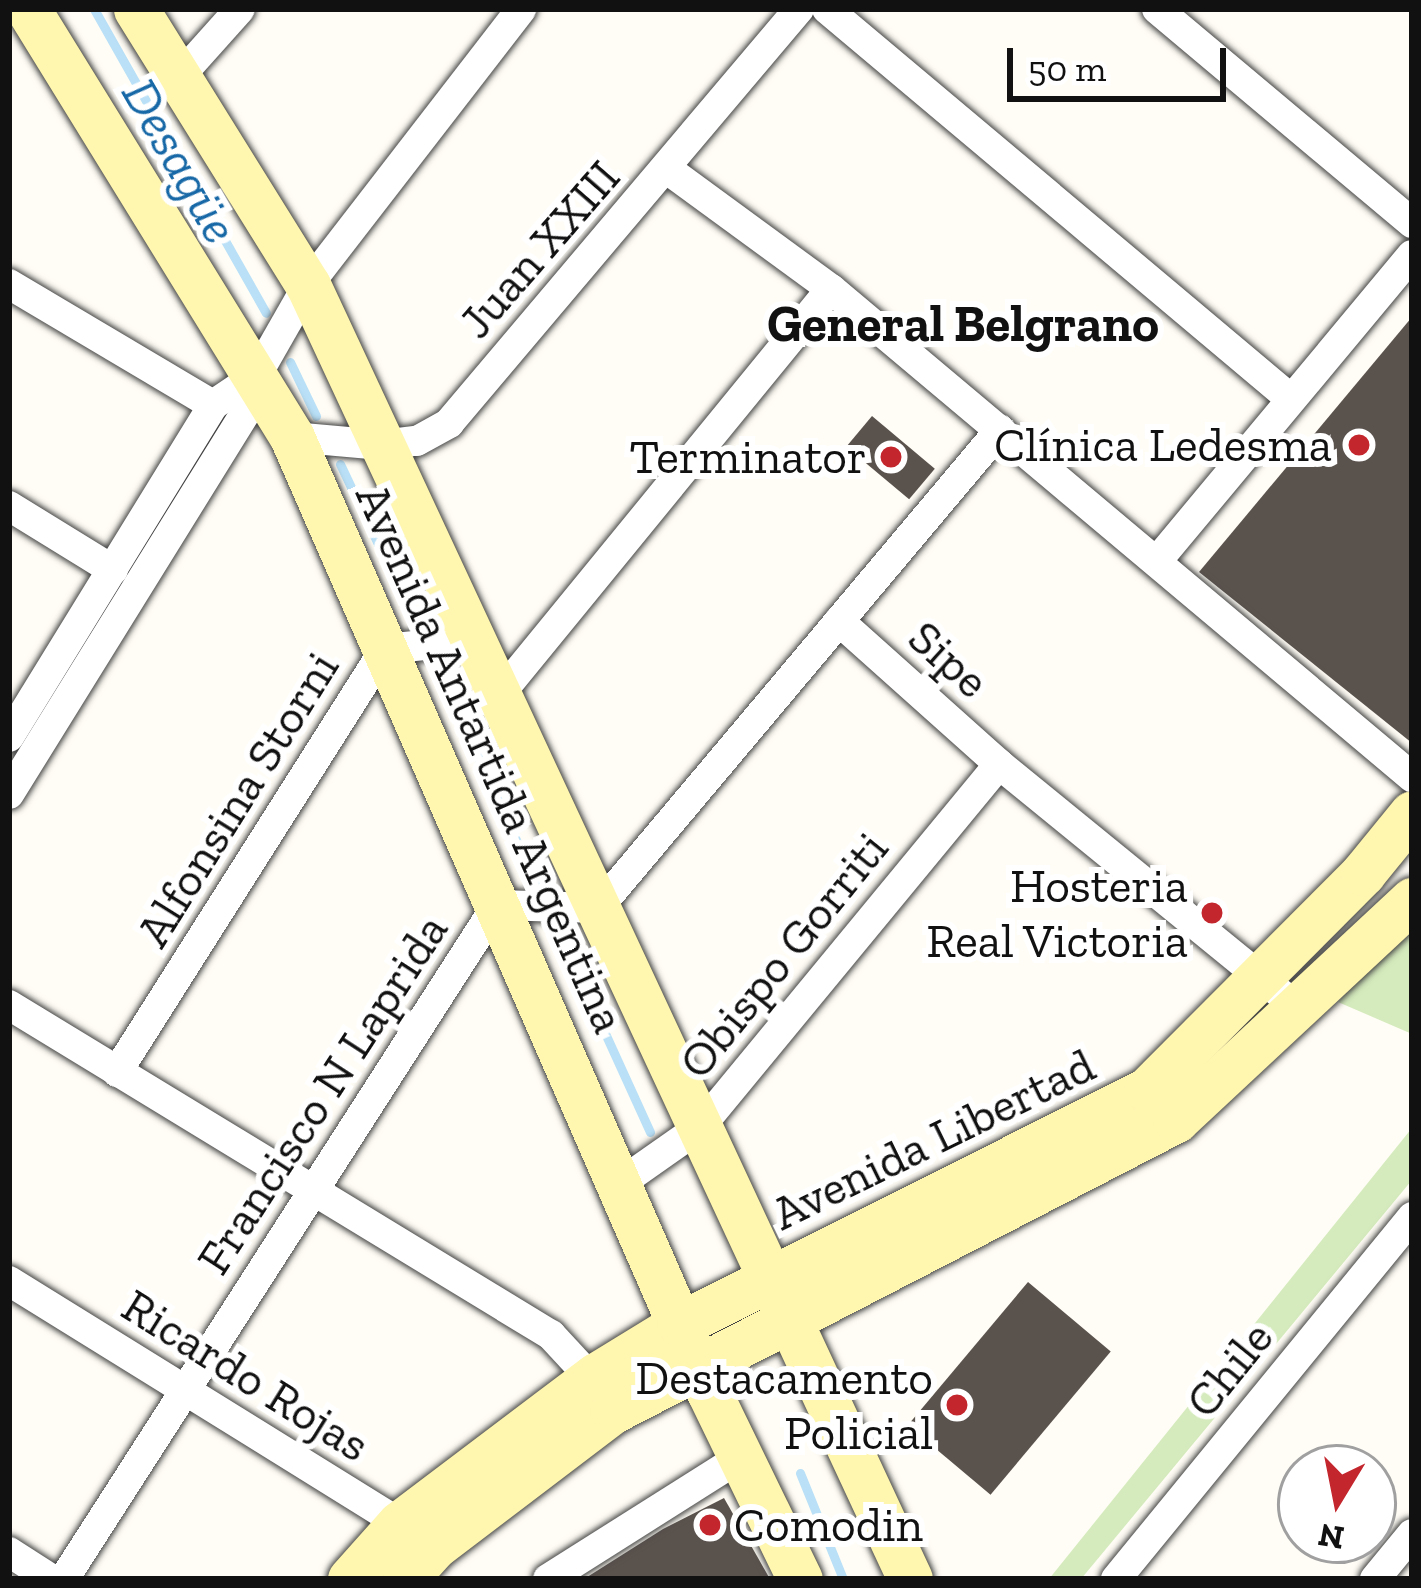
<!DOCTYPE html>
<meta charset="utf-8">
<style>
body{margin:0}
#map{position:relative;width:1421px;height:1588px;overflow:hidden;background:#fffdf5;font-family:"Zilla Slab",serif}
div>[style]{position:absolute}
.green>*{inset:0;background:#d5ebbd}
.stream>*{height:9px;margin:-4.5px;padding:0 4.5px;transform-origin:4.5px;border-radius:4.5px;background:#b9e0f7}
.building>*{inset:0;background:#5a524d;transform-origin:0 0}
.roads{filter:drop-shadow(0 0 3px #444) drop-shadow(0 0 3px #444)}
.street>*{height:30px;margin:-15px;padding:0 15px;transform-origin:15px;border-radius:15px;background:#fff}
.secondary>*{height:45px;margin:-22.5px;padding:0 22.5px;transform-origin:22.5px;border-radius:22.5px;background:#fff6b0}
.dots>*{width:33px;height:33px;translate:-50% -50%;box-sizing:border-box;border:6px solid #fff;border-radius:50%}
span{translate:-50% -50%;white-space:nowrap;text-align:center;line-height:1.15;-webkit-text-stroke:12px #fff;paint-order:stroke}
.street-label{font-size:48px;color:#111}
.poi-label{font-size:48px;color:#111}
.right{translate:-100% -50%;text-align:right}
.left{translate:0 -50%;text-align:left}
.water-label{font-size:51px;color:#1768a6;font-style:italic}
.neighbourhood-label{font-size:51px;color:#111;font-weight:700}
.frame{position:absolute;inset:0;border:12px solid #111;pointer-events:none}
.north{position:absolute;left:1277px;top:1444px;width:120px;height:120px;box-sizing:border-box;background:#fff;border:3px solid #a0a0a0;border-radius:50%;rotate:190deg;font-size:33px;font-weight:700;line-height:48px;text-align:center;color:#111}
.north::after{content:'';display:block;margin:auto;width:42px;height:54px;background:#c4262e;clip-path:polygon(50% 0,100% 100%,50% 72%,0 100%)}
.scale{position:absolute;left:1007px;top:48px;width:219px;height:54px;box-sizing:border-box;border:6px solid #111;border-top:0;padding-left:15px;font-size:36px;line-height:42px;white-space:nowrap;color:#111;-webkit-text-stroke:9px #fff;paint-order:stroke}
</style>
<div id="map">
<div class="green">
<div style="clip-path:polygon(1412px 920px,1412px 1034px,1338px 1002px)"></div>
<div style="clip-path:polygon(1412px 1128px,1412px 1180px,1081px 1579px,1049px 1579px)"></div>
</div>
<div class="stream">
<div style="left:94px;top:9px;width:349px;rotate:60.5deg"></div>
<div style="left:290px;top:362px;width:60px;rotate:64.3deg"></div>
<div style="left:340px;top:464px;width:175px;rotate:64.6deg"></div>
<div style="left:437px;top:668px;width:237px;rotate:65.3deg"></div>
<div style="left:558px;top:930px;width:222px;rotate:65.5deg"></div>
<div style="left:800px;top:1473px;width:114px;rotate:67.9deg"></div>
</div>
<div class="building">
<div style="clip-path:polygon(1412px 317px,1412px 743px,1199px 572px)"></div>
<div style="left:872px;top:416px;width:82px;height:40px;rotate:40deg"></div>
<div style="left:1028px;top:1282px;width:108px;height:187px;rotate:40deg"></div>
<div style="clip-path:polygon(724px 1498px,770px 1579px,584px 1579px,663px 1529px)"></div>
</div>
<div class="roads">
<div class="street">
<div style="left:827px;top:9px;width:606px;rotate:40.05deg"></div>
<div style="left:1157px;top:9px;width:333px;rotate:40deg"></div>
<div style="left:179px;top:77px;width:91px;rotate:-48.1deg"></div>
<div style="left:667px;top:169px;width:203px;rotate:36.2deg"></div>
<div style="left:831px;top:289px;width:759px;rotate:40.03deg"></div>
<div style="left:9px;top:284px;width:237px;rotate:30.7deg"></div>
<div style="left:292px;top:437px;width:90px;rotate:5.1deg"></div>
<div style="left:382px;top:445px;width:35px;rotate:-7deg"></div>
<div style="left:417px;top:441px;width:37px;rotate:-29deg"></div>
<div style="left:449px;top:423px;width:542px;rotate:-49.79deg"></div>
<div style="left:9px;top:506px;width:122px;rotate:31.6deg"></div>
<div style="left:1157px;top:561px;width:398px;rotate:-50.2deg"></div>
<div style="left:839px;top:621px;width:215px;rotate:41.8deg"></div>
<div style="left:999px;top:764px;width:387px;rotate:39.2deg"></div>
<div style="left:499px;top:695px;width:524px;rotate:-50.73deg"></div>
<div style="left:9px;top:737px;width:390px;rotate:-58.4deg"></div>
<div style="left:213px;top:405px;width:52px;rotate:-34deg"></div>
<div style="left:9px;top:794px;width:450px;rotate:-58.2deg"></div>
<div style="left:246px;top:412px;width:37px;rotate:-74deg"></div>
<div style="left:256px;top:376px;width:105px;rotate:-60.3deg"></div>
<div style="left:308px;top:285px;width:349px;rotate:-52.3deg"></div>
<div style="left:9px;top:1005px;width:635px;rotate:31.34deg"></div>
<div style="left:551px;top:1335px;width:75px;rotate:47.2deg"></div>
<div style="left:117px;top:1072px;width:501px;rotate:-57.64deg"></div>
<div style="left:385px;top:649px;width:89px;rotate:-5.8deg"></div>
<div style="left:619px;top:1184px;width:99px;rotate:-35.1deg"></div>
<div style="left:700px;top:1127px;width:470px;rotate:-50.5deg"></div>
<div style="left:9px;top:1281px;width:478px;rotate:31.8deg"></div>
<div style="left:9px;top:1552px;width:50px;rotate:32.7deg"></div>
<div style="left:64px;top:1579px;width:801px;rotate:-57.28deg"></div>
<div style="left:497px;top:905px;width:101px;rotate:1.7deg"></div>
<div style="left:598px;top:908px;width:625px;rotate:-49.94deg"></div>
<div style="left:548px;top:1579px;width:228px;rotate:-32.3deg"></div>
<div style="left:1116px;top:1579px;width:468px;rotate:-50.7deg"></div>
<div style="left:1375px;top:1579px;width:58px;rotate:-50.6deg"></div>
</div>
<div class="secondary">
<div style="left:28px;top:9px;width:503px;rotate:58.33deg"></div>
<div style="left:292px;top:437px;width:1042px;rotate:66.41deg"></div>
<div style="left:709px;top:1392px;width:208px;rotate:64.1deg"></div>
<div style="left:136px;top:9px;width:325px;rotate:58.1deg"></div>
<div style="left:308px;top:285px;width:1427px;rotate:65.05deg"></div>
<div style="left:350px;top:1579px;width:74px;rotate:-48.3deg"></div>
<div style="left:399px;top:1524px;width:246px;rotate:-37.1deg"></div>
<div style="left:595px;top:1376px;width:100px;rotate:-31.5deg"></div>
<div style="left:680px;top:1324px;width:522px;rotate:-26.61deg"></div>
<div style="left:1147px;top:1090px;width:306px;rotate:-45.1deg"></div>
<div style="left:1363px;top:873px;width:77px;rotate:-50.8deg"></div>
<div style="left:405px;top:1579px;width:45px;rotate:-47.7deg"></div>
<div style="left:435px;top:1546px;width:223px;rotate:-37.2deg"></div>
<div style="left:613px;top:1411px;width:634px;rotate:-27.33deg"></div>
<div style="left:1176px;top:1120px;width:323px;rotate:-43deg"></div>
</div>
</div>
<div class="dots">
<div style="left:1359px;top:445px;background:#c4262e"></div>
<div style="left:891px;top:457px;background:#c4262e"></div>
<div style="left:1212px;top:913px;background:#c4262e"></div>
<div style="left:957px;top:1405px;background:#c4262e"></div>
<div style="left:710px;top:1525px;background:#c4262e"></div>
</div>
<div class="street-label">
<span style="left:539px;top:249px;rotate:-49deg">Juan XXIII</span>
<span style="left:949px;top:659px;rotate:42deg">Sipe</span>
<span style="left:491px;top:758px;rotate:66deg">Avenida Antartida Argentina</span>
<span style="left:237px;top:799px;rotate:-58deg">Alfonsina Storni</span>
<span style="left:783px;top:955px;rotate:-51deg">Obispo Gorriti</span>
<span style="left:322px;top:1094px;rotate:-57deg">Francisco N Laprida</span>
<span style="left:933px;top:1139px;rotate:-26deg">Avenida Libertad</span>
<span style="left:1229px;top:1369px;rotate:-51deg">Chile</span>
<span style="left:246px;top:1375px;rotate:32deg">Ricardo Rojas</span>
</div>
<div class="poi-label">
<span class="right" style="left:1332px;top:445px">Clínica Ledesma</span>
<span class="right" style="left:867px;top:457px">Terminator</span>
<span class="right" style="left:1188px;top:913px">Hosteria<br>Real Victoria</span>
<span class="right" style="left:933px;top:1405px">Destacamento<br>Policial</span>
<span class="left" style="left:734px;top:1525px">Comodin</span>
</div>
<div class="water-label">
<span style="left:180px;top:161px;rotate:60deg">Desagüe</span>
</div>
<div class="neighbourhood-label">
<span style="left:963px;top:324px">General Belgrano</span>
</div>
<div class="frame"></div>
<div class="north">N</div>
<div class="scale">50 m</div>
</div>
